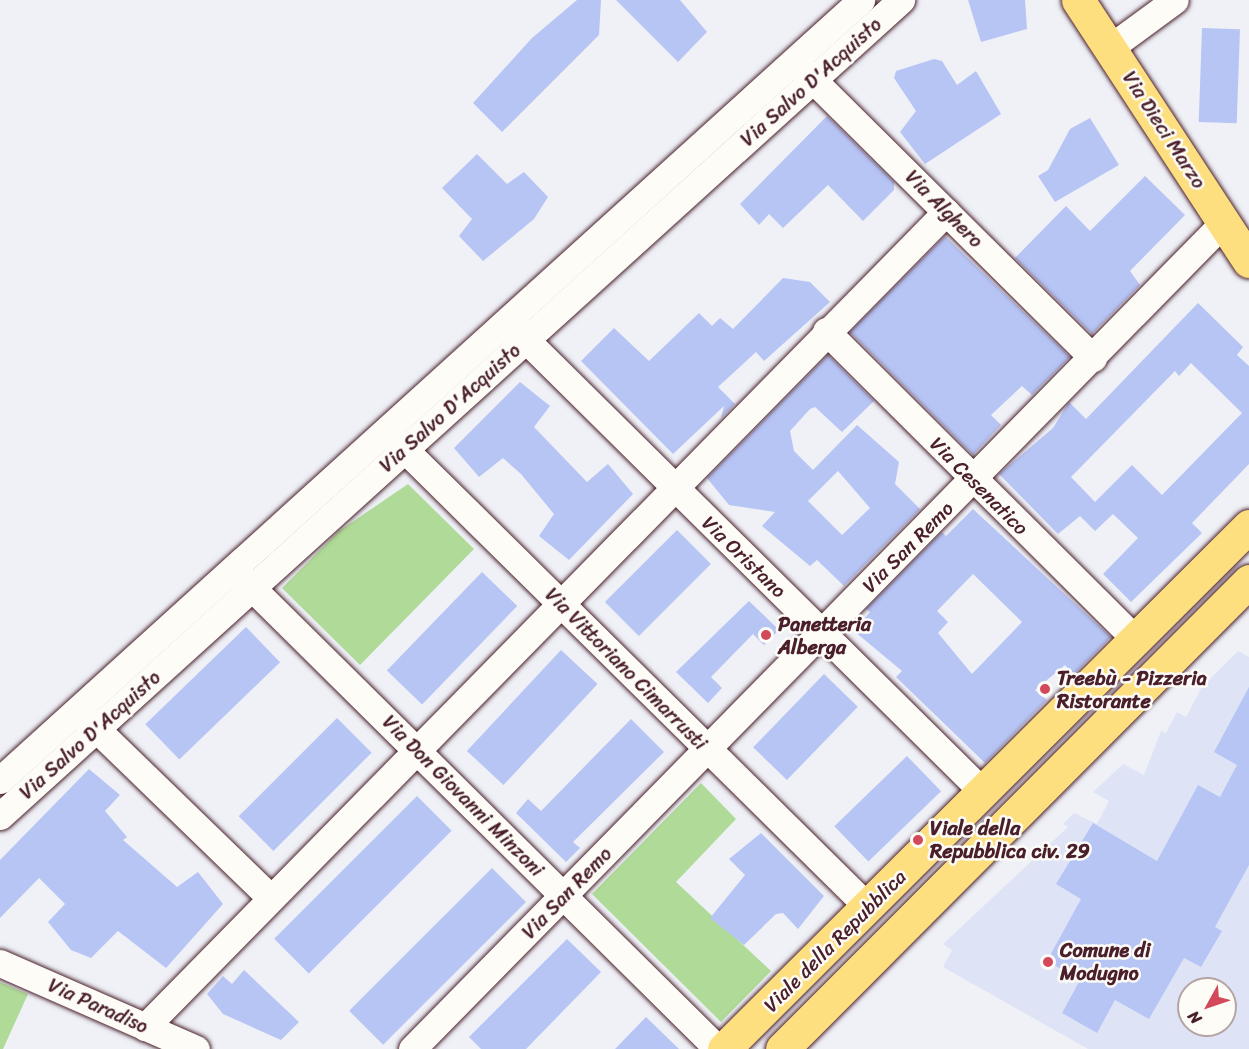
<!DOCTYPE html>
<meta charset="utf-8">
<style>
body{margin:0}
#map{position:relative;width:1249px;height:1049px;overflow:hidden;background:#eff1f7;font-family:Sriracha,sans-serif}
div>[style]{position:absolute}
.built>*{inset:0;background:#dee4f6}
.green>*{inset:0;background:#afda97}
.building>*{inset:0;background:#b7c5f5;transform-origin:0 0}
.roads{filter:drop-shadow(0 0 2px #4a1f2b) drop-shadow(0 0 2px #4a1f2b)}
.minor>*{height:27px;margin:-13.5px;padding:0 13.5px;transform-origin:13.5px;border-radius:13.5px;background:#fdfcf7}
.major>*{height:33px;margin:-16.5px;padding:0 16.5px;transform-origin:16.5px;border-radius:16.5px;background:#fedf80}
.dots>*{width:16px;height:16px;translate:-50% -50%;box-sizing:border-box;border:3px solid #fdfcf7;border-radius:50%}
span{translate:-50% -50%;white-space:nowrap;text-align:center;line-height:1.15;-webkit-text-stroke:5px #fdfcf7;paint-order:stroke}
.street-label{font-size:20px;color:#4a1f2b}
.poi-label{font-size:20px;color:#4a1f2b;font-weight:700}
.left{translate:0 -50%;text-align:left}
.north{position:absolute;left:1177px;top:977px;width:60px;height:60px;box-sizing:border-box;background:#fdfcf7;border:2px solid #b5a4a5;border-radius:50%;rotate:230deg;font-size:16px;font-weight:700;line-height:24px;text-align:center;color:#4a1f2b}
.north::after{content:'';display:block;margin:auto;width:21px;height:27px;background:#d1495b;clip-path:polygon(50% 0,100% 100%,50% 72%,0 100%)}
</style>
<div id="map">
<div class="built">
<div style="clip-path:polygon(evenodd,1238px 651px,1249px 657px,1249px 1049px,1088px 1049px,943px 967px,952px 950px,943px 944px,1068px 827px,1063px 824px,1074px 813px,1097px 824px,1109px 801px,1093px 792px,1123px 764px,1144px 775px,1161px 731px,1166px 733px,1177px 712px,1186px 717px,1202px 687px,1238px 651px,1189px 989px,1225px 989px,1225px 1025px,1189px 1025px,1189px 989px)"></div>
</div>
<div class="green">
<div style="clip-path:polygon(408px 484px,474px 549px,360px 665px,282px 588px,339px 531px)"></div>
<div style="clip-path:polygon(701px 783px,736px 819px,676px 882px,771px 971px,721px 1022px,592px 894px)"></div>
<div style="clip-path:polygon(0 982px,28px 994px,3px 1049px,0 1049px)"></div>
</div>
<div class="building">
<div style="clip-path:polygon(577px 0,601px 0,599px 35px,502px 132px,473px 103px,532px 38px)"></div>
<div style="clip-path:polygon(616px 0,680px 0,707px 32px,678px 62px)"></div>
<div style="clip-path:polygon(968px 0,1025px 0,1027px 29px,981px 42px)"></div>
<div style="left:1202px;top:28px;width:38px;height:94px;rotate:2deg"></div>
<div style="clip-path:polygon(934px 59px,942px 61px,957px 85px,976px 71px,1001px 114px,925px 164px,900px 132px,916px 111px,894px 78px,896px 71px)"></div>
<div style="clip-path:polygon(827px 116px,894px 182px,894px 190px,863px 221px,828px 185px,783px 228px,769px 214px,759px 225px,740px 204px)"></div>
<div style="clip-path:polygon(1090px 118px,1119px 165px,1055px 202px,1038px 176px,1048px 170px,1070px 129px)"></div>
<div style="clip-path:polygon(477px 154px,507px 184px,524px 172px,548px 197px,534px 219px,483px 261px,459px 236px,472px 219px,442px 188px)"></div>
<div style="clip-path:polygon(1145px 176px,1185px 215px,1130px 271px,1140px 285px,1092px 334px,1015px 258px,1066px 206px,1090px 231px)"></div>
<div style="clip-path:polygon(945px 236px,1070px 357px,1032px 395px,1022px 386px,991px 415px,1001px 425px,973px 455px,850px 332px)"></div>
<div style="clip-path:polygon(783px 278px,810px 282px,830px 302px,764px 361px,756px 352px,718px 387px,735px 404px,721px 418px,724px 406px,673px 454px,581px 361px,614px 328px,649px 361px,699px 313px,712px 326px,720px 318px,733px 329px)"></div>
<div style="clip-path:polygon(evenodd,1198px 303px,1243px 347px,1237px 355px,1249px 366px,1249px 464px,1192px 523px,1202px 533px,1131px 602px,1103px 574px,1138px 538px,1113px 514px,1095px 531px,1080px 516px,1058px 534px,999px 474px,1053px 428px,1069px 402px,1086px 419px,1198px 303px,1191px 363px,1242px 413px,1162px 495px,1132px 465px,1095px 502px,1071px 477px,1175px 371px,1179px 376px,1191px 363px)"></div>
<div style="clip-path:polygon(evenodd,828px 355px,874px 401px,842px 432px,815px 407px,810px 409px,790px 431px,794px 451px,813px 470px,857px 425px,899px 462px,895px 484px,920px 509px,844px 586px,817px 560px,810px 566px,762px 526px,775px 512px,729px 505px,707px 478px,828px 355px,838px 471px,870px 508px,842px 535px,808px 501px,838px 471px)"></div>
<div style="clip-path:polygon(520px 382px,550px 406px,534px 427px,587px 482px,608px 464px,633px 494px,569px 560px,539px 536px,554px 514px,521px 474px,503px 458px,479px 477px,454px 448px)"></div>
<div style="clip-path:polygon(evenodd,973px 509px,1111px 637px,1074px 674px,1065px 665px,1035px 690px,1047px 700px,985px 763px,896px 677px,902px 671px,854px 631px,870px 612px,866px 609px,942px 532px,946px 536px,973px 509px,973px 574px,1022px 622px,972px 674px,938px 633px,948px 622px,937px 611px,973px 574px)"></div>
<div style="left:677px;top:530px;width:48px;height:102px;rotate:45deg"></div>
<div style="left:482px;top:572px;width:49px;height:137px;rotate:44deg"></div>
<div style="clip-path:polygon(749px 601px,779px 630px,764px 645px,753px 634px,711px 677px,722px 688px,708px 703px,676px 672px)"></div>
<div style="left:246px;top:627px;width:49px;height:140px;rotate:46deg"></div>
<div style="left:561px;top:650px;width:50px;height:138px;rotate:43deg"></div>
<div style="left:824px;top:674px;width:47px;height:102px;rotate:44deg"></div>
<div style="clip-path:polygon(1249px 687px,1249px 865px,1215px 927px,1222px 931px,1201px 967px,1184px 958px,1149px 1019px,1115px 1000px,1097px 1033px,1062px 1013px,1080px 980px,1047px 961px,1081px 899px,1056px 884px,1093px 823px,1157px 861px,1198px 785px,1220px 797px,1237px 765px,1214px 752px)"></div>
<div style="left:337px;top:718px;width:49px;height:139px;rotate:45deg"></div>
<div style="clip-path:polygon(631px 719px,664px 752px,573px 842px,580px 848px,566px 862px,516px 813px,528px 799px,541px 811px)"></div>
<div style="left:907px;top:756px;width:49px;height:101px;rotate:46deg"></div>
<div style="clip-path:polygon(89px 769px,120px 795px,105px 811px,127px 837px,123px 840px,177px 887px,198px 872px,223px 904px,166px 968px,118px 931px,91px 958px,71px 950px,48px 922px,65px 904px,39px 878px,0 918px,0 860px)"></div>
<div style="left:417px;top:796px;width:49px;height:202px;rotate:45deg"></div>
<div style="clip-path:polygon(761px 833px,824px 896px,798px 929px,783px 913px,776px 914px,744px 945px,710px 918px,745px 875px,729px 859px)"></div>
<div style="left:492px;top:868px;width:48px;height:202px;rotate:45deg"></div>
<div style="clip-path:polygon(567px 939px,601px 972px,526px 1049px,481px 1049px,469px 1037px)"></div>
<div style="clip-path:polygon(244px 970px,299px 1022px,281px 1040px,223px 1014px,207px 994px,223px 976px,232px 984px)"></div>
<div style="clip-path:polygon(646px 1017px,679px 1049px,615px 1049px)"></div>
</div>
<div class="roads">
<div class="minor">
<div style="left:1111px;top:47px;width:79px;rotate:-36.3deg"></div>
<div style="left:800px;top:67px;width:413px;rotate:44.8deg"></div>
<div style="left:513px;top:327px;width:661px;rotate:44.69deg"></div>
<div style="left:826px;top:331px;width:436px;rotate:44.9deg"></div>
<div style="left:393px;top:438px;width:668px;rotate:44.64deg"></div>
<div style="left:239px;top:575px;width:674px;rotate:44.7deg"></div>
<div style="left:83px;top:716px;width:260px;rotate:44.1deg"></div>
<div style="left:0;top:780px;width:1162px;rotate:-42.17deg"></div>
<div style="left:0;top:816px;width:1216px;rotate:-42.17deg"></div>
<div style="left:0;top:963px;width:214px;rotate:23.7deg"></div>
<div style="left:145px;top:1027px;width:1143px;rotate:-45.5deg"></div>
<div style="left:412px;top:1049px;width:1159px;rotate:-45.52deg"></div>
</div>
<div class="major">
<div style="left:1078px;top:0;width:312px;rotate:56.8deg"></div>
<div style="left:724px;top:1049px;width:741px;rotate:-44.89deg"></div>
<div style="left:782px;top:1049px;width:661px;rotate:-45.06deg"></div>
</div>
</div>
<div class="dots">
<div style="left:766px;top:635px;background:#d1495b"></div>
<div style="left:1045px;top:689px;background:#d1495b"></div>
<div style="left:918px;top:840px;background:#d1495b"></div>
<div style="left:1048px;top:962px;background:#d1495b"></div>
</div>
<div class="street-label">
<span style="left:811px;top:82px;rotate:-42deg">Via Salvo D'Acquisto</span>
<span style="left:1164px;top:130px;rotate:57deg">Via Dieci Marzo</span>
<span style="left:944px;top:209px;rotate:45deg">Via Alghero</span>
<span style="left:450px;top:408px;rotate:-42deg">Via Salvo D'Acquisto</span>
<span style="left:979px;top:486px;rotate:45deg">Via Cesenatico</span>
<span style="left:908px;top:547px;rotate:-45deg">Via San Remo</span>
<span style="left:744px;top:557px;rotate:44deg">Via Oristano</span>
<span style="left:626px;top:669px;rotate:45deg">Via Vittoriano Cimarrusti</span>
<span style="left:90px;top:735px;rotate:-42deg">Via Salvo D'Acquisto</span>
<span style="left:463px;top:796px;rotate:45deg">Via Don Giovanni Minzoni</span>
<span style="left:567px;top:893px;rotate:-46deg">Via San Remo</span>
<span style="left:835px;top:941px;rotate:-45deg">Viale della Repubblica</span>
<span style="left:98px;top:1006px;rotate:24deg">Via Paradiso</span>
</div>
<div class="poi-label">
<span class="left" style="left:778px;top:636px">Panetteria<br>Alberga</span>
<span class="left" style="left:1057px;top:690px">Treebù - Pizzeria<br>Ristorante</span>
<span class="left" style="left:930px;top:840px">Viale della<br>Repubblica civ. 29</span>
<span class="left" style="left:1060px;top:962px">Comune di<br>Modugno</span>
</div>
<div class="north">N</div>
</div>
